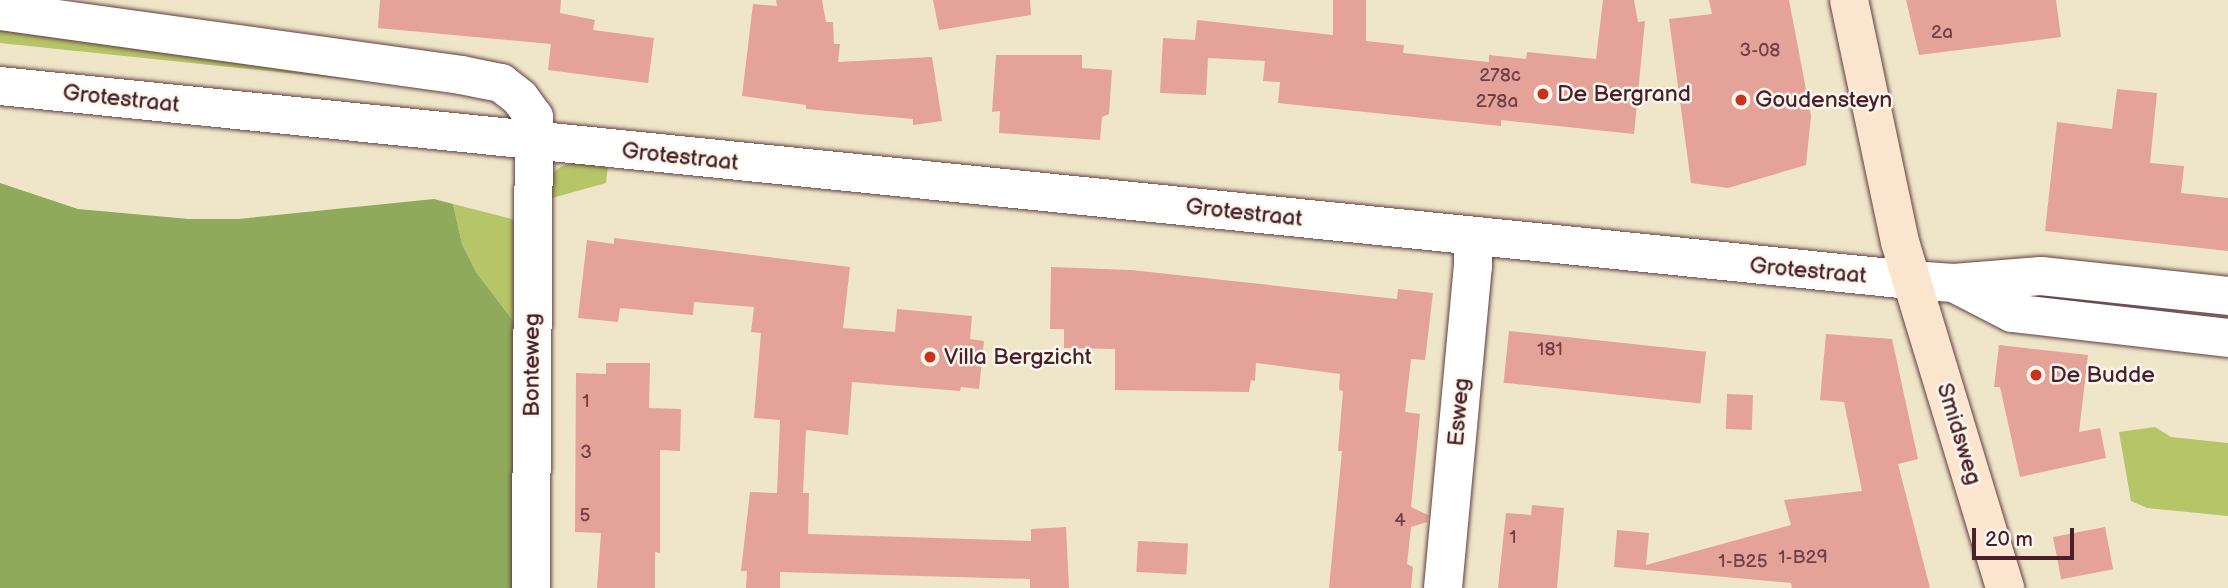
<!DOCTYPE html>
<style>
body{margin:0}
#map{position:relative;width:2228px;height:588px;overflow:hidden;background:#efe6c9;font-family:"Balsamiq Sans",sans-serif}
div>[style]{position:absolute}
.green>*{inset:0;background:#b5c567}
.forest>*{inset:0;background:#90aa5c}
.building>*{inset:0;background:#e5a299;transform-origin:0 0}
.roads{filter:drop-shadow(0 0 2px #633d43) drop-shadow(0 0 2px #633d43)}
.minor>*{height:38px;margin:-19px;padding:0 19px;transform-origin:19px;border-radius:19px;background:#fff}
.tertiary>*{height:38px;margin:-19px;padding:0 19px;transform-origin:19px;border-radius:19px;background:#fff}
.secondary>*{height:38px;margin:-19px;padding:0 19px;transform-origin:19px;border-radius:19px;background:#fce5cf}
.dots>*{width:19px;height:19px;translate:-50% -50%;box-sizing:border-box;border:4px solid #fbf7ec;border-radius:50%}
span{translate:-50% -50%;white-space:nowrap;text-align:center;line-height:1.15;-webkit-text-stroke:5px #fbf7ec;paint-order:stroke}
.number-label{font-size:19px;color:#714046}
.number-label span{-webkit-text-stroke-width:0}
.poi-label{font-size:23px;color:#4a1f2b}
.left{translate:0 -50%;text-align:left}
.street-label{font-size:23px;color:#4a1f2b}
.scale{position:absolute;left:1972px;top:528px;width:102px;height:32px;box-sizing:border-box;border:4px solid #4a1f2b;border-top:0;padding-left:9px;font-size:21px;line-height:24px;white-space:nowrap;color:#4a1f2b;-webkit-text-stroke:5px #fbf7ec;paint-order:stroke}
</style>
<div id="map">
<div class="green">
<div style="clip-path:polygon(0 23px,431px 88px,0 43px)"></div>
<div style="clip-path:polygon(575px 163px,608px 166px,606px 183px,552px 198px,550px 175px,562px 166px)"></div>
<div style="clip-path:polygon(453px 204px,512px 219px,516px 225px,514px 322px,476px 272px,462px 244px)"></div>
<div style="clip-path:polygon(2155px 427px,2171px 437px,2228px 443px,2228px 516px,2147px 508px,2131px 501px,2119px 432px)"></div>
</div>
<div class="forest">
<div style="clip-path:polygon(0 183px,78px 209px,189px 219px,238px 219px,434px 199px,453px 204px,462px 244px,476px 272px,514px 322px,513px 588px,0 588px)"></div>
</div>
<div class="building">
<div style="clip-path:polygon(380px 0,561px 0,560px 13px,595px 20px,593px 30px,654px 38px,648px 83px,548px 70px,551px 44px,378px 28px)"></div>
<div style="clip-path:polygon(776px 0,822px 0,826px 22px,833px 22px,834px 44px,840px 44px,838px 62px,932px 57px,942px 121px,913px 125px,913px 119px,806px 109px,806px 105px,742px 96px,753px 4px,777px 6px)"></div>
<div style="clip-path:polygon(933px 0,1030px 0,1031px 15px,939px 30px)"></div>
<div style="clip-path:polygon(1333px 0,1366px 0,1366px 41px,1404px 45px,1403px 53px,1489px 62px,1489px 55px,1526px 59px,1527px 52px,1596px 59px,1603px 0,1634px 0,1638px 22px,1645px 21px,1634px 134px,1501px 120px,1501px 126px,1278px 103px,1280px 82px,1263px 81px,1265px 61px,1208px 58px,1206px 95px,1160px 93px,1163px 38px,1195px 40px,1197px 20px,1333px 35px)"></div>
<div style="clip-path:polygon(1709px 0,1789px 0,1811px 116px,1806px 165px,1728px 188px,1691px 183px,1669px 19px,1712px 14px)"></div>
<div style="clip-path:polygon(1906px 0,2056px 0,2061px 37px,1919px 55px)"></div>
<div style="clip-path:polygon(996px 55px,1082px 55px,1082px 68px,1112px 70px,1109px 114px,1102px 117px,1100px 140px,999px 133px,1000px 111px,992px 112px)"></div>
<div style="clip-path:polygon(2117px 89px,2157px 93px,2150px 163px,2184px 166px,2181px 193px,2228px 198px,2228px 251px,2045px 231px,2057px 122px,2112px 129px)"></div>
<div style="clip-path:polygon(614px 238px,850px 267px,843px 328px,895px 332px,897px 309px,972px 316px,970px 339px,984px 341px,979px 389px,961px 387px,960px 391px,852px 382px,848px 435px,806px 430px,803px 493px,809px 493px,808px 534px,1031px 541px,1031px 529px,1066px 527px,1069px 588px,1030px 588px,1030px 579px,780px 572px,780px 588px,746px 588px,747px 571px,741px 571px,750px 492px,777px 493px,780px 420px,754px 418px,761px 333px,751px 332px,754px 307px,694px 302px,693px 315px,620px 308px,618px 322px,578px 318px,587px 240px,614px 244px)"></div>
<div style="clip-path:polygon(1051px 267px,1131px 270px,1397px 299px,1398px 289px,1433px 293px,1425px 360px,1411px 359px,1405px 412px,1420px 414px,1411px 507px,1428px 515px,1427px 522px,1411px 527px,1407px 564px,1413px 567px,1411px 588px,1329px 588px,1342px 451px,1338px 451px,1343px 391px,1339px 390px,1340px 374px,1256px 363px,1255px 381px,1251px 380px,1249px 392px,1115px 390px,1115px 349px,1064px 348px,1064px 329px,1050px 329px)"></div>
<div style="left:1509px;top:331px;width:198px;height:52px;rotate:6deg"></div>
<div style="clip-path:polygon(1826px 334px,1892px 339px,1918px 459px,1898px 464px,1930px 588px,1792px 588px,1791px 583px,1614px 567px,1617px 530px,1649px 533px,1646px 565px,1791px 525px,1784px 500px,1862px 491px,1844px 402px,1820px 400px)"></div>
<div style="clip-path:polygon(1999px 345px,2088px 355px,2079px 432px,2100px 428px,2106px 458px,2020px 477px,2000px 387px,1994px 387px)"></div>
<div style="clip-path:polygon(606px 363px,650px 363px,649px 408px,681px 409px,680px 451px,660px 450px,660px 553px,655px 552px,655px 588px,597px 588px,601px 533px,575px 532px,576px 373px,606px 374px)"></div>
<div style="left:1727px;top:394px;width:26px;height:35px;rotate:2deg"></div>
<div style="clip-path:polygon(1532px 505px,1564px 508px,1557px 588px,1498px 588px,1506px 513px,1531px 515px)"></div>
<div style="left:2105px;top:527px;width:43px;height:53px;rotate:79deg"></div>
<div style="left:1138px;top:541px;width:50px;height:31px;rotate:3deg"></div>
</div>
<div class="roads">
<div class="minor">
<div style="left:0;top:11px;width:465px;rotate:7.9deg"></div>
<div style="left:461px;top:75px;width:41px;rotate:11.3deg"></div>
<div style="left:501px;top:83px;width:24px;rotate:38deg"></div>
<div style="left:520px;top:98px;width:24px;rotate:54deg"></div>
<div style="left:534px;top:117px;width:471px;rotate:90.4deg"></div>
<div style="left:1910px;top:280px;width:44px;rotate:3.9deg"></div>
<div style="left:1954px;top:283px;width:87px;rotate:-4.6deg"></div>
<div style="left:2041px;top:276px;width:188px;rotate:6.1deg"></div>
<div style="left:1954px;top:283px;width:65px;rotate:27.3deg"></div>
<div style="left:2012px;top:313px;width:217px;rotate:6.6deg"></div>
<div style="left:1443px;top:588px;width:323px;rotate:-84.7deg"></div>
<div style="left:1473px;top:266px;width:30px;rotate:-90deg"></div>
</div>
<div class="tertiary">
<div style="left:0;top:86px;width:1920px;rotate:5.8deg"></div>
</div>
<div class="secondary">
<div style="left:1849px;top:0;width:247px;rotate:78.1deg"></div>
<div style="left:1900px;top:242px;width:362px;rotate:73.1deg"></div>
</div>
</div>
<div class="dots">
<div style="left:1543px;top:94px;background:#c8321e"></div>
<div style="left:1741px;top:100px;background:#c8321e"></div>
<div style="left:930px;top:357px;background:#c8321e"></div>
<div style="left:2036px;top:375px;background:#c8321e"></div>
</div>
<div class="number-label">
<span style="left:1942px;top:33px">2a</span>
<span style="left:1760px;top:51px">3-08</span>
<span style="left:1500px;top:76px">278c</span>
<span style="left:1497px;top:102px">278a</span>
<span style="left:1550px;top:350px">181</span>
<span style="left:586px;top:402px">1</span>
<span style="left:586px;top:453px">3</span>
<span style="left:585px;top:516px">5</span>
<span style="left:1400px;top:521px">4</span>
<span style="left:1513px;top:538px">1</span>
<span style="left:1803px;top:558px">1-B29</span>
<span style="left:1743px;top:562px">1-B25</span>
</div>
<div class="poi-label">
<span class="left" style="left:1557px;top:94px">De Bergrand</span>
<span class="left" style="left:1755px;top:100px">Goudensteyn</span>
<span class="left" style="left:944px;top:357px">Villa Bergzicht</span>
<span class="left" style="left:2050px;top:375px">De Budde</span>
</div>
<div class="street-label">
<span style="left:121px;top:99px;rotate:6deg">Grotestraat</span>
<span style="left:680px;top:157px;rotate:6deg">Grotestraat</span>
<span style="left:1244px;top:213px;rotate:6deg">Grotestraat</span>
<span style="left:1808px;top:271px;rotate:5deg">Grotestraat</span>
<span style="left:532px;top:365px;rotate:-90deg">Bonteweg</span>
<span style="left:1459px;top:412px;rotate:-85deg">Esweg</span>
<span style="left:1959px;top:434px;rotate:73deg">Smidsweg</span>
</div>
<div class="scale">20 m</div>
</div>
